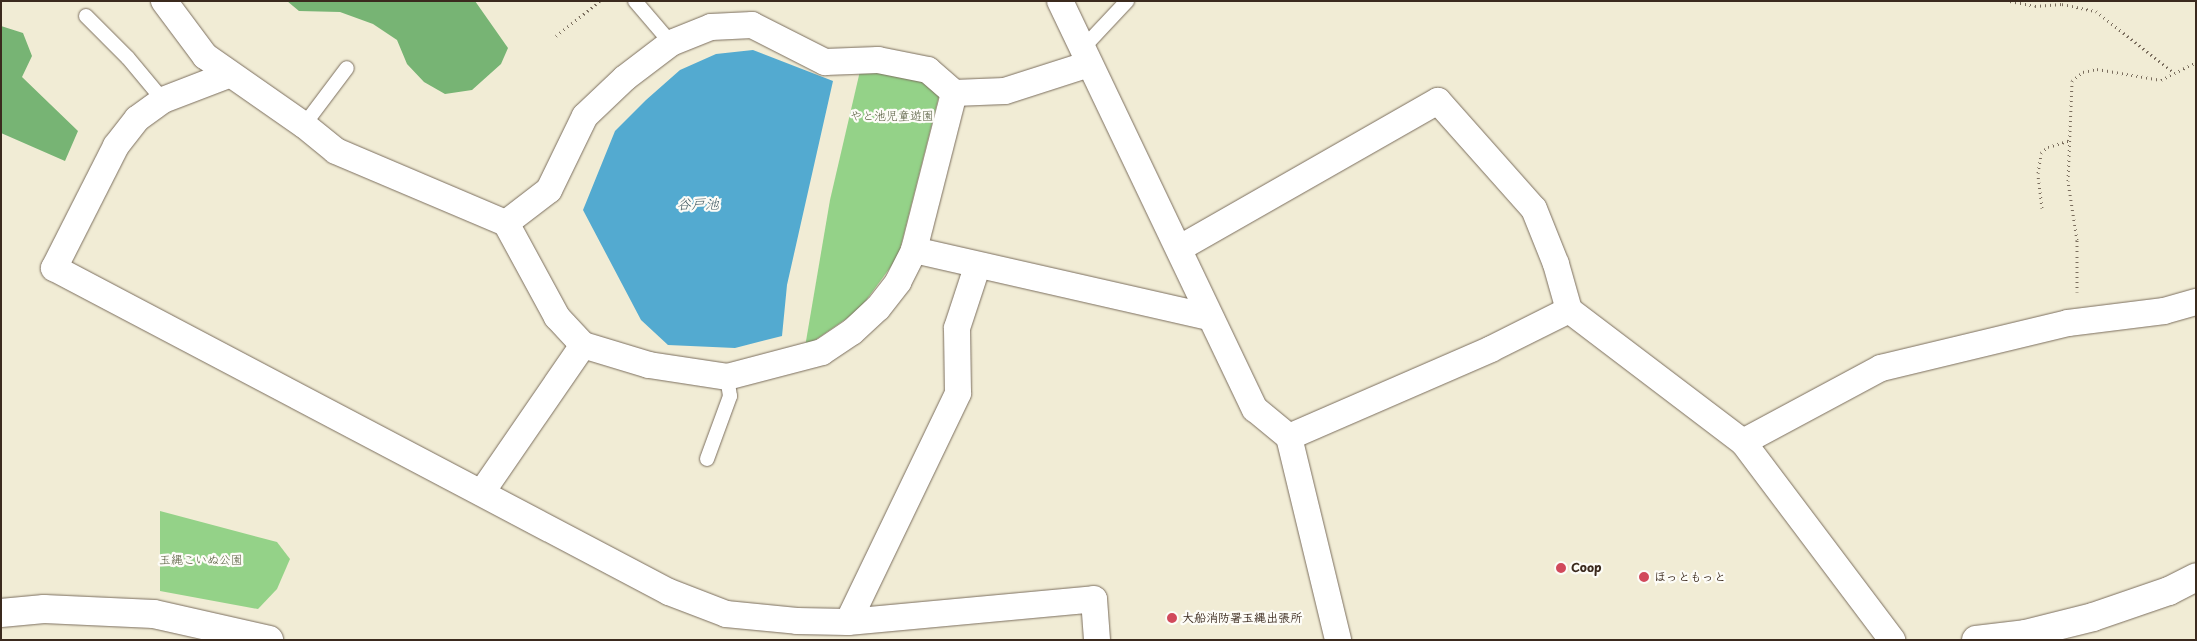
<!DOCTYPE html>
<meta charset="utf-8">
<style>
body{margin:0}
#map{position:relative;width:2197px;height:641px;overflow:hidden;background:#f1ecd5;font-family:"Playpen Sans","Klee One",sans-serif}
div>[style]{position:absolute}
.green>*{inset:0;background:#94d288}
.forest>*{inset:0;background:#77b474}
.water>*{inset:0;background:#53aad0}
.path>*{height:3px;margin-top:-1.5px;transform-origin:0;background:repeating-linear-gradient(90deg,#7b6e5e 0 1px,transparent 0 5px)}
.roads{filter:drop-shadow(0 0 1px #7b6e5e) drop-shadow(0 0 1px #7b6e5e)}
.lane>*{height:14px;margin:-7px;padding:0 7px;transform-origin:7px;border-radius:7px;background:#fff}
.street>*{height:26px;margin:-13px;padding:0 13px;transform-origin:13px;border-radius:13px;background:#fff}
.secondary>*{height:28px;margin:-14px;padding:0 14px;transform-origin:14px;border-radius:14px;background:#fff}
.dots>*{width:14px;height:14px;translate:-50% -50%;box-sizing:border-box;border:2px solid #fdfcf7;border-radius:50%}
span{translate:-50% -50%;white-space:nowrap;text-align:center;line-height:1.15;-webkit-text-stroke:4.5px #fdfcf7;paint-order:stroke}
.park-label{font-size:12px;color:#565c3e}
.poi-label{font-size:12px;color:#3b2a1e;font-weight:700}
.left{translate:0 -50%;text-align:left}
.water-label{font-size:14px;color:#455d65;font-style:italic}
.frame{position:absolute;inset:0;border:2px solid #3b2a1e;pointer-events:none}
</style>
<div id="map">
<div class="green">
<div style="clip-path:polygon(860px 71px,910px 73px,940px 92px,898px 257px,859px 310px,805px 347px,830px 200px)"></div>
<div style="clip-path:polygon(160px 511px,277px 542px,290px 559px,277px 589px,258px 609px,160px 591px)"></div>
</div>
<div class="forest">
<div style="clip-path:polygon(287px 1px,475px 1px,508px 48px,501px 64px,472px 90px,445px 94px,424px 82px,407px 64px,397px 40px,373px 24px,340px 12px,299px 11px)"></div>
<div style="clip-path:polygon(1px 26px,23px 33px,32px 56px,22px 77px,78px 131px,65px 161px,1px 133px)"></div>
</div>
<div class="water">
<div style="clip-path:polygon(753px 50px,833px 81px,787px 285px,782px 336px,735px 348px,668px 345px,641px 320px,583px 210px,615px 131px,646px 100px,680px 70px,716px 54px)"></div>
</div>
<div class="path">
<div style="left:2010px;top:1px;width:25px;rotate:11deg"></div>
<div style="left:2035px;top:6px;width:27px;rotate:-4deg"></div>
<div style="left:2062px;top:4px;width:35px;rotate:12deg"></div>
<div style="left:2096px;top:11px;width:100px;rotate:38.5deg"></div>
<div style="left:556px;top:36px;width:56px;rotate:-38.5deg"></div>
<div style="left:2042px;top:208px;width:35px;rotate:-97deg"></div>
<div style="left:2038px;top:173px;width:20px;rotate:-81deg"></div>
<div style="left:2041px;top:153px;width:9px;rotate:-41deg"></div>
<div style="left:2048px;top:147px;width:24px;rotate:-17deg"></div>
<div style="left:2077px;top:292px;width:52px;rotate:-90deg"></div>
<div style="left:2077px;top:240px;width:60px;rotate:-98.7deg"></div>
<div style="left:2068px;top:181px;width:100px;rotate:-87.7deg"></div>
<div style="left:2072px;top:81px;width:14px;rotate:-39deg"></div>
<div style="left:2083px;top:72px;width:14px;rotate:-12deg"></div>
<div style="left:2097px;top:69px;width:65px;rotate:9.8deg"></div>
<div style="left:2161px;top:80px;width:39px;rotate:-27deg"></div>
</div>
<div class="roads">
<div class="lane">
<div style="left:635px;top:1px;width:55px;rotate:49.4deg"></div>
<div style="left:86px;top:16px;width:59px;rotate:45deg"></div>
<div style="left:128px;top:58px;width:55px;rotate:50.2deg"></div>
<div style="left:1082px;top:49px;width:66px;rotate:-46.8deg"></div>
<div style="left:304px;top:125px;width:71px;rotate:-53deg"></div>
<div style="left:707px;top:459px;width:67px;rotate:-69.9deg"></div>
<div style="left:730px;top:396px;width:19px;rotate:-99deg"></div>
</div>
<div class="street">
<div style="left:164px;top:1px;width:69px;rotate:53.3deg"></div>
<div style="left:205px;top:56px;width:121px;rotate:34.9deg"></div>
<div style="left:304px;top:125px;width:41px;rotate:39.1deg"></div>
<div style="left:336px;top:151px;width:185px;rotate:23deg"></div>
<div style="left:506px;top:223px;width:107px;rotate:61.5deg"></div>
<div style="left:557px;top:317px;width:38px;rotate:47deg"></div>
<div style="left:583px;top:345px;width:69px;rotate:16.9deg"></div>
<div style="left:649px;top:365px;width:79px;rotate:8.7deg"></div>
<div style="left:727px;top:377px;width:98px;rotate:-14.7deg"></div>
<div style="left:822px;top:352px;width:36px;rotate:-34deg"></div>
<div style="left:852px;top:332px;width:35px;rotate:-43deg"></div>
<div style="left:878px;top:308px;width:33px;rotate:-52deg"></div>
<div style="left:898px;top:282px;width:36px;rotate:-63deg"></div>
<div style="left:914px;top:250px;width:303px;rotate:12.8deg"></div>
<div style="left:1060px;top:1px;width:452px;rotate:64.5deg"></div>
<div style="left:1255px;top:409px;width:44px;rotate:39.5deg"></div>
<div style="left:1289px;top:437px;width:209px;rotate:76.4deg"></div>
<div style="left:228px;top:75px;width:70px;rotate:159deg"></div>
<div style="left:163px;top:100px;width:32px;rotate:144deg"></div>
<div style="left:137px;top:119px;width:34px;rotate:128deg"></div>
<div style="left:116px;top:146px;width:137px;rotate:116.9deg"></div>
<div style="left:54px;top:268px;width:695px;rotate:27.78deg"></div>
<div style="left:669px;top:592px;width:61px;rotate:21.1deg"></div>
<div style="left:726px;top:614px;width:71px;rotate:5.6deg"></div>
<div style="left:797px;top:621px;width:51px;rotate:1.1deg"></div>
<div style="left:848px;top:622px;width:247px;rotate:-5.3deg"></div>
<div style="left:1094px;top:599px;width:41px;rotate:85.8deg"></div>
<div style="left:954px;top:93px;width:51px;rotate:-2.2deg"></div>
<div style="left:1005px;top:91px;width:88px;rotate:-17.8deg"></div>
<div style="left:506px;top:223px;width:54px;rotate:-37.5deg"></div>
<div style="left:549px;top:190px;width:82px;rotate:-64.1deg"></div>
<div style="left:585px;top:116px;width:55px;rotate:-43.5deg"></div>
<div style="left:625px;top:78px;width:58px;rotate:-37.3deg"></div>
<div style="left:671px;top:43px;width:43px;rotate:-21.8deg"></div>
<div style="left:711px;top:27px;width:41px;rotate:-2.8deg"></div>
<div style="left:752px;top:25px;width:82px;rotate:26.9deg"></div>
<div style="left:825px;top:62px;width:53px;rotate:-2.2deg"></div>
<div style="left:878px;top:60px;width:51px;rotate:11.3deg"></div>
<div style="left:928px;top:70px;width:35px;rotate:41deg"></div>
<div style="left:954px;top:93px;width:162px;rotate:104.3deg"></div>
<div style="left:1180px;top:248px;width:297px;rotate:-29.7deg"></div>
<div style="left:1438px;top:101px;width:144px;rotate:48.4deg"></div>
<div style="left:1534px;top:209px;width:59px;rotate:68.2deg"></div>
<div style="left:1556px;top:264px;width:48px;rotate:74.2deg"></div>
<div style="left:1289px;top:437px;width:220px;rotate:-23.5deg"></div>
<div style="left:1491px;top:349px;width:87px;rotate:-26.6deg"></div>
<div style="left:1569px;top:310px;width:218px;rotate:37.2deg"></div>
<div style="left:1743px;top:442px;width:248px;rotate:53deg"></div>
<div style="left:1743px;top:442px;width:157px;rotate:-28.2deg"></div>
<div style="left:1881px;top:368px;width:192px;rotate:-13.5deg"></div>
<div style="left:2068px;top:323px;width:97px;rotate:-7.1deg"></div>
<div style="left:2164px;top:311px;width:33px;rotate:-16deg"></div>
<div style="left:482px;top:492px;width:178px;rotate:-55.5deg"></div>
<div style="left:848px;top:622px;width:254px;rotate:-64.3deg"></div>
<div style="left:958px;top:393px;width:65px;rotate:-90.9deg"></div>
<div style="left:957px;top:328px;width:64px;rotate:-71.8deg"></div>
</div>
<div class="secondary">
<div style="left:1px;top:613px;width:43px;rotate:-5.3deg"></div>
<div style="left:44px;top:609px;width:110px;rotate:2.6deg"></div>
<div style="left:154px;top:614px;width:118px;rotate:12.7deg"></div>
<div style="left:1976px;top:640px;width:49px;rotate:-7deg"></div>
<div style="left:2025px;top:634px;width:70px;rotate:-14deg"></div>
<div style="left:2093px;top:617px;width:80px;rotate:-18.9deg"></div>
<div style="left:2169px;top:591px;width:30px;rotate:-27deg"></div>
</div>
</div>
<div class="dots">
<div style="left:1561px;top:568px;background:#d1495b"></div>
<div style="left:1644px;top:577px;background:#d1495b"></div>
<div style="left:1172px;top:618px;background:#d1495b"></div>
</div>
<div class="park-label">
<span style="left:892px;top:116px">やと池児童遊園</span>
<span style="left:201px;top:560px">玉縄こいぬ公園</span>
</div>
<div class="poi-label">
<span class="left" style="left:1571px;top:568px">Coop</span>
<span class="left" style="left:1654px;top:577px">ほっともっと</span>
<span class="left" style="left:1182px;top:618px">大船消防署玉縄出張所</span>
</div>
<div class="water-label">
<span style="left:698px;top:204px">谷戸池</span>
</div>
<div class="frame"></div>
</div>
